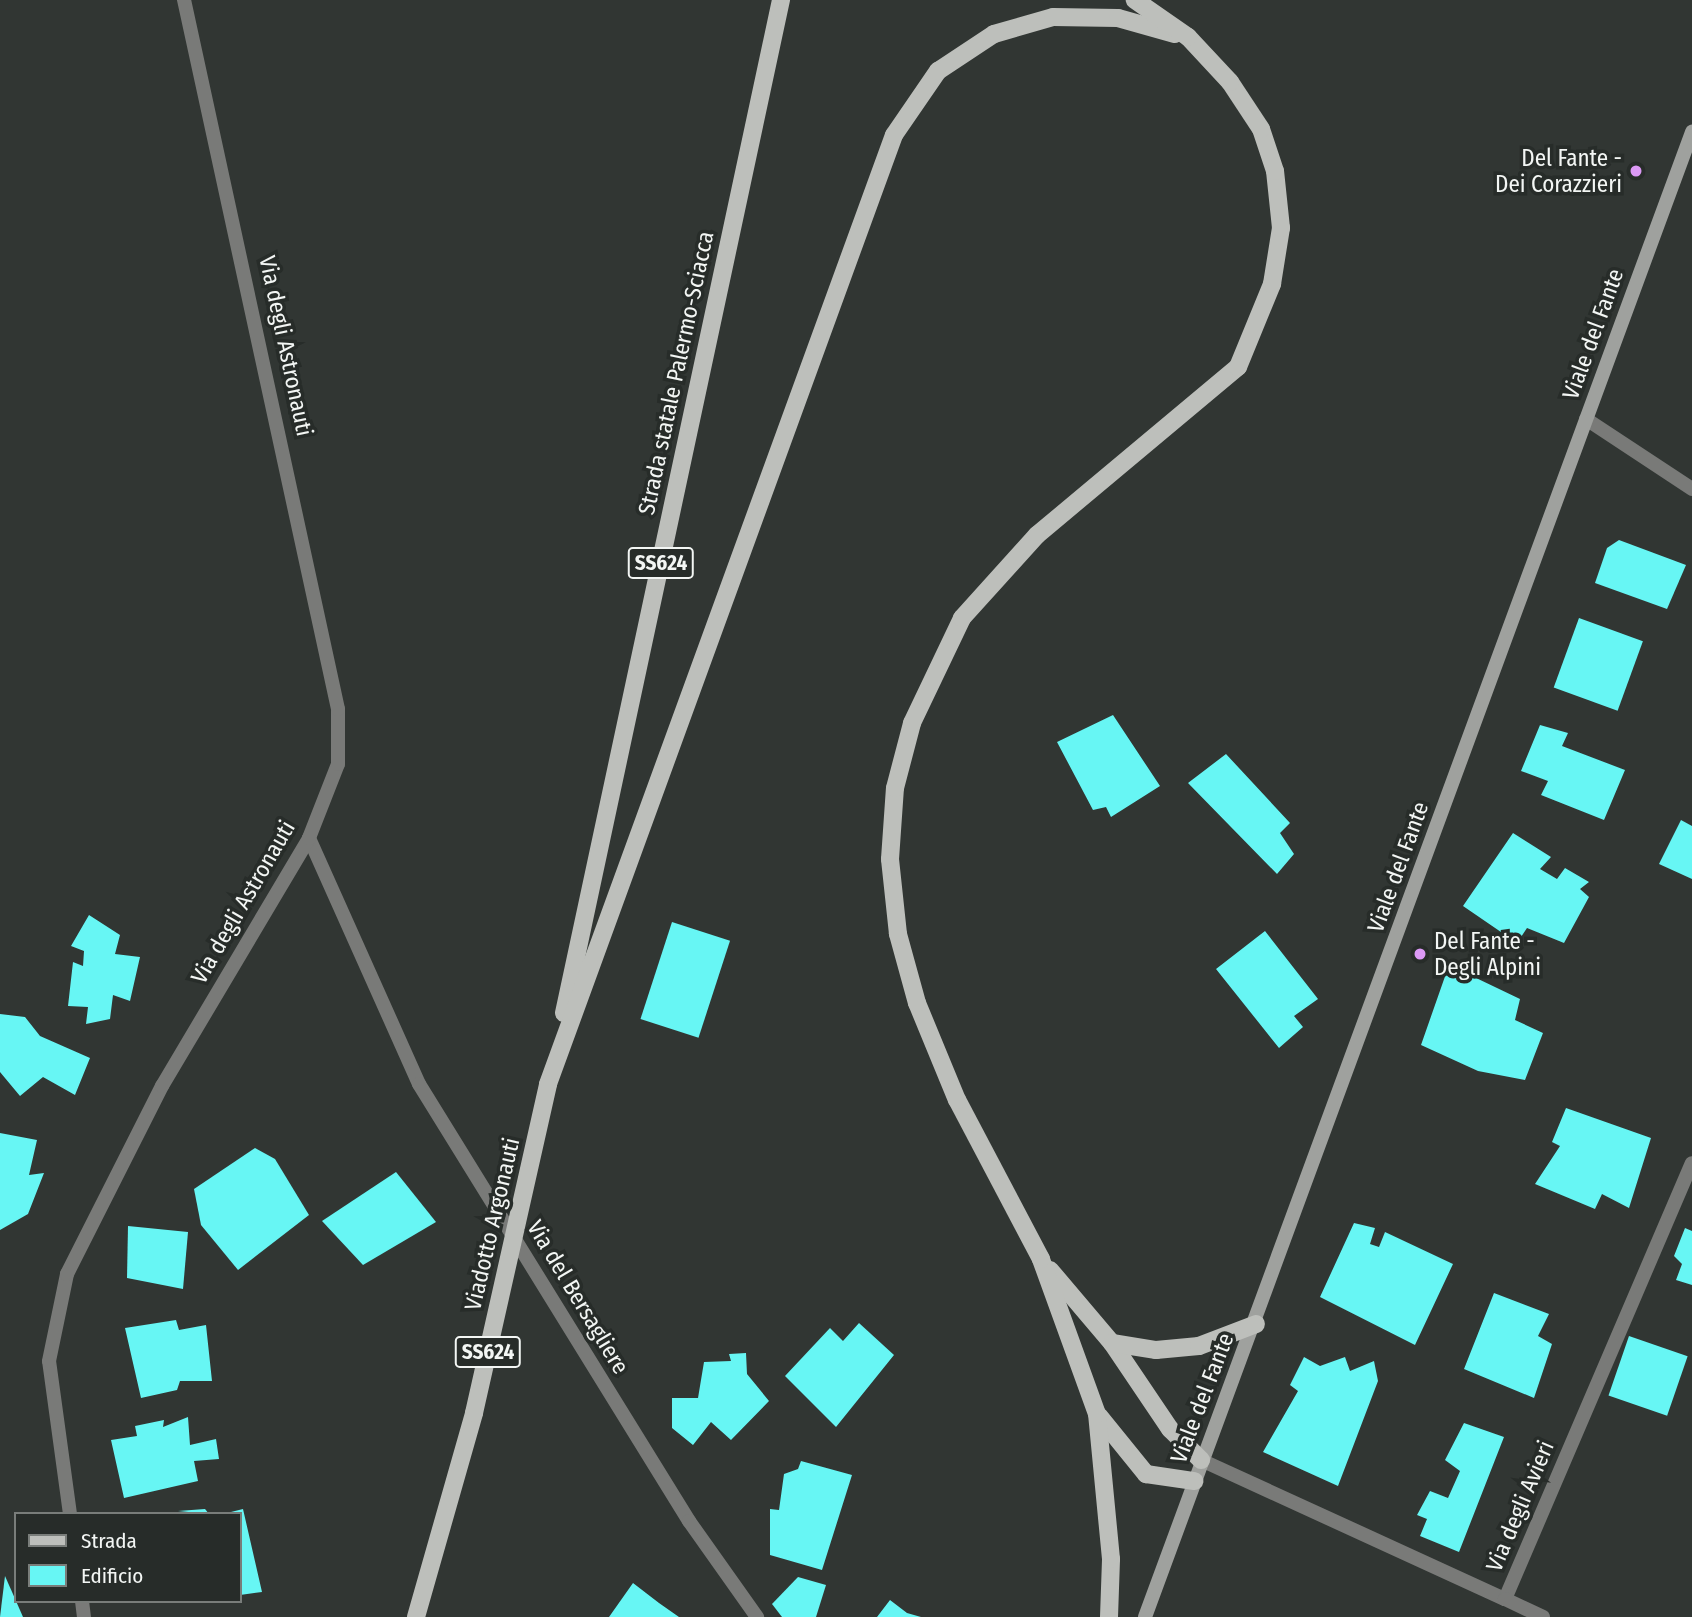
<!DOCTYPE html>
<style>
body{margin:0}
#map{position:relative;width:1692px;height:1617px;overflow:hidden;background:#313633;font-family:"Fira Sans Condensed",sans-serif}
div>[style]{position:absolute}
.building>*{inset:0;background:#67f6f4;transform-origin:0 0}
.minor>*{height:14px;margin:-7px;padding:0 7px;transform-origin:7px;border-radius:7px;background:#797a78}
.tertiary>*{height:14px;margin:-7px;padding:0 7px;transform-origin:7px;border-radius:7px;background:#797a78}
.secondary>*{height:14px;margin:-7px;padding:0 7px;transform-origin:7px;border-radius:7px;background:#9fa19e}
.primary>*{height:18px;margin:-9px;padding:0 9px;transform-origin:9px;border-radius:9px;background:#bdbfbb}
.primary-bridge>*{height:18px;margin:-9px;padding:0 9px;transform-origin:9px;border-radius:9px;background:#bdbfbb}
.dots>*{width:19px;height:19px;translate:-50% -50%;box-sizing:border-box;border:4px solid #272c29;border-radius:50%}
span{translate:-50% -50%;white-space:nowrap;text-align:center;line-height:1.15;-webkit-text-stroke:7px #272c29;paint-order:stroke}
.shield-label span{padding:2px 5px;background:#272c29;border:2px solid;border-radius:5px;-webkit-text-stroke-width:0}
.shield-label{font-size:21px;color:#f3f6f4;font-weight:700}
.poi-label{font-size:23px;color:#f3f6f4}
.right{translate:-100% -50%;text-align:right}
.left{translate:0 -50%;text-align:left}
.street-label{font-size:23px;color:#f3f6f4}
.legend{position:absolute;left:14px;top:1512px;width:228px;height:91px;box-sizing:border-box;background:#272c29;border:2px solid #797d7a;margin:0;padding:9px 12px;list-style:none;font-size:21px;color:#f3f6f4}
.legend li{display:flex;align-items:center;gap:14px;height:35px}
.legend b{width:35px;border:2px solid #797d7a}
</style>
<div id="map">
<div class="building">
<div style="clip-path:polygon(1619px 540px,1686px 565px,1667px 609px,1595px 583px,1607px 548px)"></div>
<div style="left:1579px;top:618px;width:68px;height:74px;rotate:20deg"></div>
<div style="clip-path:polygon(1113px 715px,1160px 786px,1111px 817px,1106px 807px,1093px 810px,1057px 742px)"></div>
<div style="clip-path:polygon(1540px 725px,1568px 733px,1562px 746px,1625px 770px,1604px 820px,1541px 795px,1548px 781px,1521px 771px)"></div>
<div style="clip-path:polygon(1226px 754px,1290px 823px,1280px 833px,1294px 854px,1277px 874px,1188px 783px)"></div>
<div style="clip-path:polygon(1681px 820px,1692px 826px,1692px 879px,1659px 864px)"></div>
<div style="clip-path:polygon(1513px 833px,1551px 857px,1540px 869px,1557px 879px,1565px 868px,1589px 882px,1580px 889px,1589px 897px,1564px 943px,1527px 928px,1517px 943px,1463px 906px)"></div>
<div style="clip-path:polygon(89px 915px,120px 935px,115px 954px,140px 957px,130px 1001px,113px 995px,110px 1019px,86px 1024px,88px 1007px,68px 1006px,73px 962px,83px 966px,84px 951px,71px 946px)"></div>
<div style="left:672px;top:922px;width:61px;height:102px;rotate:18deg"></div>
<div style="clip-path:polygon(1265px 931px,1318px 999px,1294px 1016px,1303px 1027px,1279px 1048px,1216px 969px)"></div>
<div style="clip-path:polygon(1449px 965px,1520px 999px,1515px 1020px,1543px 1033px,1525px 1080px,1478px 1071px,1421px 1045px)"></div>
<div style="clip-path:polygon(0 1014px,25px 1017px,40px 1036px,90px 1058px,75px 1095px,43px 1077px,20px 1096px,0 1072px)"></div>
<div style="clip-path:polygon(1566px 1108px,1651px 1138px,1629px 1208px,1602px 1194px,1595px 1209px,1535px 1184px,1560px 1146px,1552px 1142px)"></div>
<div style="clip-path:polygon(0 1133px,37px 1140px,29px 1175px,44px 1173px,28px 1214px,0 1230px)"></div>
<div style="clip-path:polygon(255px 1148px,275px 1159px,309px 1215px,238px 1270px,201px 1225px,194px 1189px)"></div>
<div style="clip-path:polygon(396px 1172px,436px 1222px,363px 1265px,322px 1221px)"></div>
<div style="clip-path:polygon(1354px 1223px,1375px 1228px,1370px 1244px,1379px 1247px,1385px 1232px,1453px 1264px,1415px 1345px,1320px 1297px)"></div>
<div style="clip-path:polygon(128px 1226px,188px 1232px,183px 1289px,127px 1278px)"></div>
<div style="clip-path:polygon(1685px 1228px,1692px 1231px,1692px 1285px,1676px 1280px,1682px 1264px,1674px 1256px)"></div>
<div style="clip-path:polygon(1494px 1293px,1549px 1314px,1538px 1336px,1552px 1344px,1534px 1398px,1464px 1369px)"></div>
<div style="clip-path:polygon(176px 1320px,179px 1330px,206px 1325px,212px 1381px,180px 1381px,177px 1390px,141px 1398px,125px 1328px)"></div>
<div style="clip-path:polygon(859px 1323px,894px 1355px,836px 1427px,785px 1376px,830px 1328px,843px 1341px)"></div>
<div style="left:1629px;top:1336px;width:62px;height:63px;rotate:19deg"></div>
<div style="clip-path:polygon(746px 1353px,747px 1374px,769px 1401px,731px 1440px,711px 1422px,693px 1445px,672px 1428px,672px 1398px,698px 1398px,704px 1362px,731px 1361px,729px 1354px)"></div>
<div style="clip-path:polygon(1304px 1357px,1320px 1366px,1345px 1357px,1350px 1371px,1374px 1361px,1378px 1381px,1338px 1486px,1263px 1452px,1298px 1391px,1290px 1385px)"></div>
<div style="clip-path:polygon(188px 1417px,190px 1445px,216px 1439px,219px 1459px,194px 1461px,198px 1481px,124px 1498px,111px 1440px,137px 1436px,135px 1426px,164px 1420px,163px 1427px)"></div>
<div style="clip-path:polygon(1464px 1423px,1504px 1437px,1459px 1552px,1420px 1536px,1427px 1519px,1417px 1515px,1430px 1491px,1448px 1498px,1460px 1471px,1445px 1460px)"></div>
<div style="clip-path:polygon(801px 1461px,852px 1475px,822px 1570px,770px 1555px,770px 1509px,779px 1510px,784px 1474px,798px 1469px)"></div>
<div style="clip-path:polygon(205px 1509px,209px 1514px,178px 1511px)"></div>
<div style="clip-path:polygon(243px 1509px,262px 1592px,240px 1595px,240px 1514px,227px 1513px)"></div>
<div style="clip-path:polygon(5px 1576px,16px 1601px,23px 1617px,0 1617px)"></div>
<div style="clip-path:polygon(798px 1577px,826px 1585px,816px 1617px,782px 1617px,772px 1604px)"></div>
<div style="clip-path:polygon(633px 1583px,659px 1603px,679px 1617px,609px 1617px)"></div>
<div style="clip-path:polygon(890px 1600px,907px 1613px,921px 1617px,877px 1617px)"></div>
</div>
<div class="minor">
<div style="left:1586px;top:419px;width:127px;rotate:33.4deg"></div>
<div style="left:309px;top:838px;width:269px;rotate:65.9deg"></div>
<div style="left:419px;top:1084px;width:514px;rotate:58.29deg"></div>
<div style="left:689px;top:1521px;width:118px;rotate:54.7deg"></div>
<div style="left:1201px;top:1460px;width:334px;rotate:24.6deg"></div>
<div style="left:1505px;top:1599px;width:474px;rotate:-66.8deg"></div>
<div style="left:1505px;top:1599px;width:42px;rotate:25.3deg"></div>
</div>
<div class="tertiary">
<div style="left:70px;top:1514px;width:154px;rotate:-97.8deg"></div>
<div style="left:49px;top:1361px;width:89px;rotate:-78.3deg"></div>
<div style="left:67px;top:1274px;width:211px;rotate:-63.2deg"></div>
<div style="left:162px;top:1086px;width:288px;rotate:-59.3deg"></div>
<div style="left:309px;top:838px;width:79px;rotate:-68.6deg"></div>
<div style="left:338px;top:764px;width:55px;rotate:-90deg"></div>
<div style="left:338px;top:709px;width:726px;rotate:-102.25deg"></div>
<div style="left:82px;top:1601px;width:16px;rotate:83deg"></div>
</div>
<div class="secondary">
<div style="left:1145px;top:1617px;width:1583px;rotate:-69.78deg"></div>
</div>
<div class="primary">
<div style="left:564px;top:1013px;width:1036px;rotate:-77.91deg"></div>
<div style="left:548px;top:1084px;width:1010px;rotate:-69.97deg"></div>
<div style="left:894px;top:135px;width:78px;rotate:-55.5deg"></div>
<div style="left:938px;top:71px;width:67px;rotate:-33.5deg"></div>
<div style="left:994px;top:34px;width:61px;rotate:-16.1deg"></div>
<div style="left:1053px;top:17px;width:65px;rotate:0.9deg"></div>
<div style="left:1118px;top:18px;width:59px;rotate:15.7deg"></div>
<div style="left:1050px;top:1270px;width:96px;rotate:49.7deg"></div>
<div style="left:1112px;top:1343px;width:104px;rotate:56deg"></div>
<div style="left:1170px;top:1429px;width:44px;rotate:45deg"></div>
<div style="left:1112px;top:1343px;width:45px;rotate:9deg"></div>
<div style="left:1156px;top:1350px;width:43px;rotate:-5.3deg"></div>
<div style="left:1199px;top:1346px;width:61px;rotate:-21.1deg"></div>
<div style="left:1099px;top:1416px;width:75px;rotate:51deg"></div>
<div style="left:1146px;top:1474px;width:49px;rotate:8.3deg"></div>
<div style="left:1109px;top:1617px;width:58px;rotate:-88deg"></div>
<div style="left:1111px;top:1559px;width:146px;rotate:-95.5deg"></div>
<div style="left:1097px;top:1414px;width:165px;rotate:-109.9deg"></div>
<div style="left:1041px;top:1259px;width:180px;rotate:-117.8deg"></div>
<div style="left:957px;top:1100px;width:105px;rotate:-112.4deg"></div>
<div style="left:917px;top:1003px;width:72px;rotate:-105.4deg"></div>
<div style="left:898px;top:934px;width:75px;rotate:-96.1deg"></div>
<div style="left:890px;top:859px;width:71px;rotate:-86deg"></div>
<div style="left:895px;top:788px;width:67px;rotate:-75.3deg"></div>
<div style="left:912px;top:723px;width:116px;rotate:-64.5deg"></div>
<div style="left:962px;top:618px;width:112px;rotate:-47.9deg"></div>
<div style="left:1037px;top:535px;width:262px;rotate:-39.9deg"></div>
<div style="left:1238px;top:367px;width:90px;rotate:-67.7deg"></div>
<div style="left:1272px;top:284px;width:57px;rotate:-80.9deg"></div>
<div style="left:1281px;top:228px;width:57px;rotate:-96deg"></div>
<div style="left:1275px;top:171px;width:44px;rotate:-108.4deg"></div>
<div style="left:1261px;top:129px;width:56px;rotate:-123.4deg"></div>
<div style="left:1230px;top:82px;width:62px;rotate:-133deg"></div>
<div style="left:1188px;top:37px;width:65px;rotate:-145.1deg"></div>
</div>
<div class="primary-bridge">
<div style="left:416px;top:1617px;width:212px;rotate:-74.1deg"></div>
<div style="left:474px;top:1413px;width:337px;rotate:-77.3deg"></div>
</div>
<div class="dots">
<div style="left:1636px;top:171px;background:#dc99f5"></div>
<div style="left:1420px;top:954px;background:#dc99f5"></div>
</div>
<div class="shield-label">
<span style="left:661px;top:563px">SS624</span>
<span style="left:488px;top:1352px">SS624</span>
</div>
<div class="poi-label">
<span class="right" style="left:1622px;top:171px">Del Fante -<br>Dei Corazzieri</span>
<span class="left" style="left:1434px;top:954px">Del Fante -<br>Degli Alpini</span>
</div>
<div class="street-label">
<span style="left:1593px;top:334px;rotate:-70deg">Viale del Fante</span>
<span style="left:286px;top:346px;rotate:78deg">Via degli Astronauti</span>
<span style="left:676px;top:373px;rotate:-78deg">Strada statale Palermo-Sciacca</span>
<span style="left:1398px;top:867px;rotate:-70deg">Viale del Fante</span>
<span style="left:243px;top:902px;rotate:-60deg">Via degli Astronauti</span>
<span style="left:492px;top:1224px;rotate:-77deg">Viadotto Argonauti</span>
<span style="left:578px;top:1297px;rotate:59deg">Via del Bersagliere</span>
<span style="left:1202px;top:1398px;rotate:-69deg">Viale del Fante</span>
<span style="left:1520px;top:1506px;rotate:-67deg">Via degli Avieri</span>
</div>
<ul class="legend">
<li><b style="height:9px;background:#bdbfbb"></b>Strada</li>
<li><b style="height:19px;background:#67f6f4"></b>Edificio</li>
</ul>
</div>
